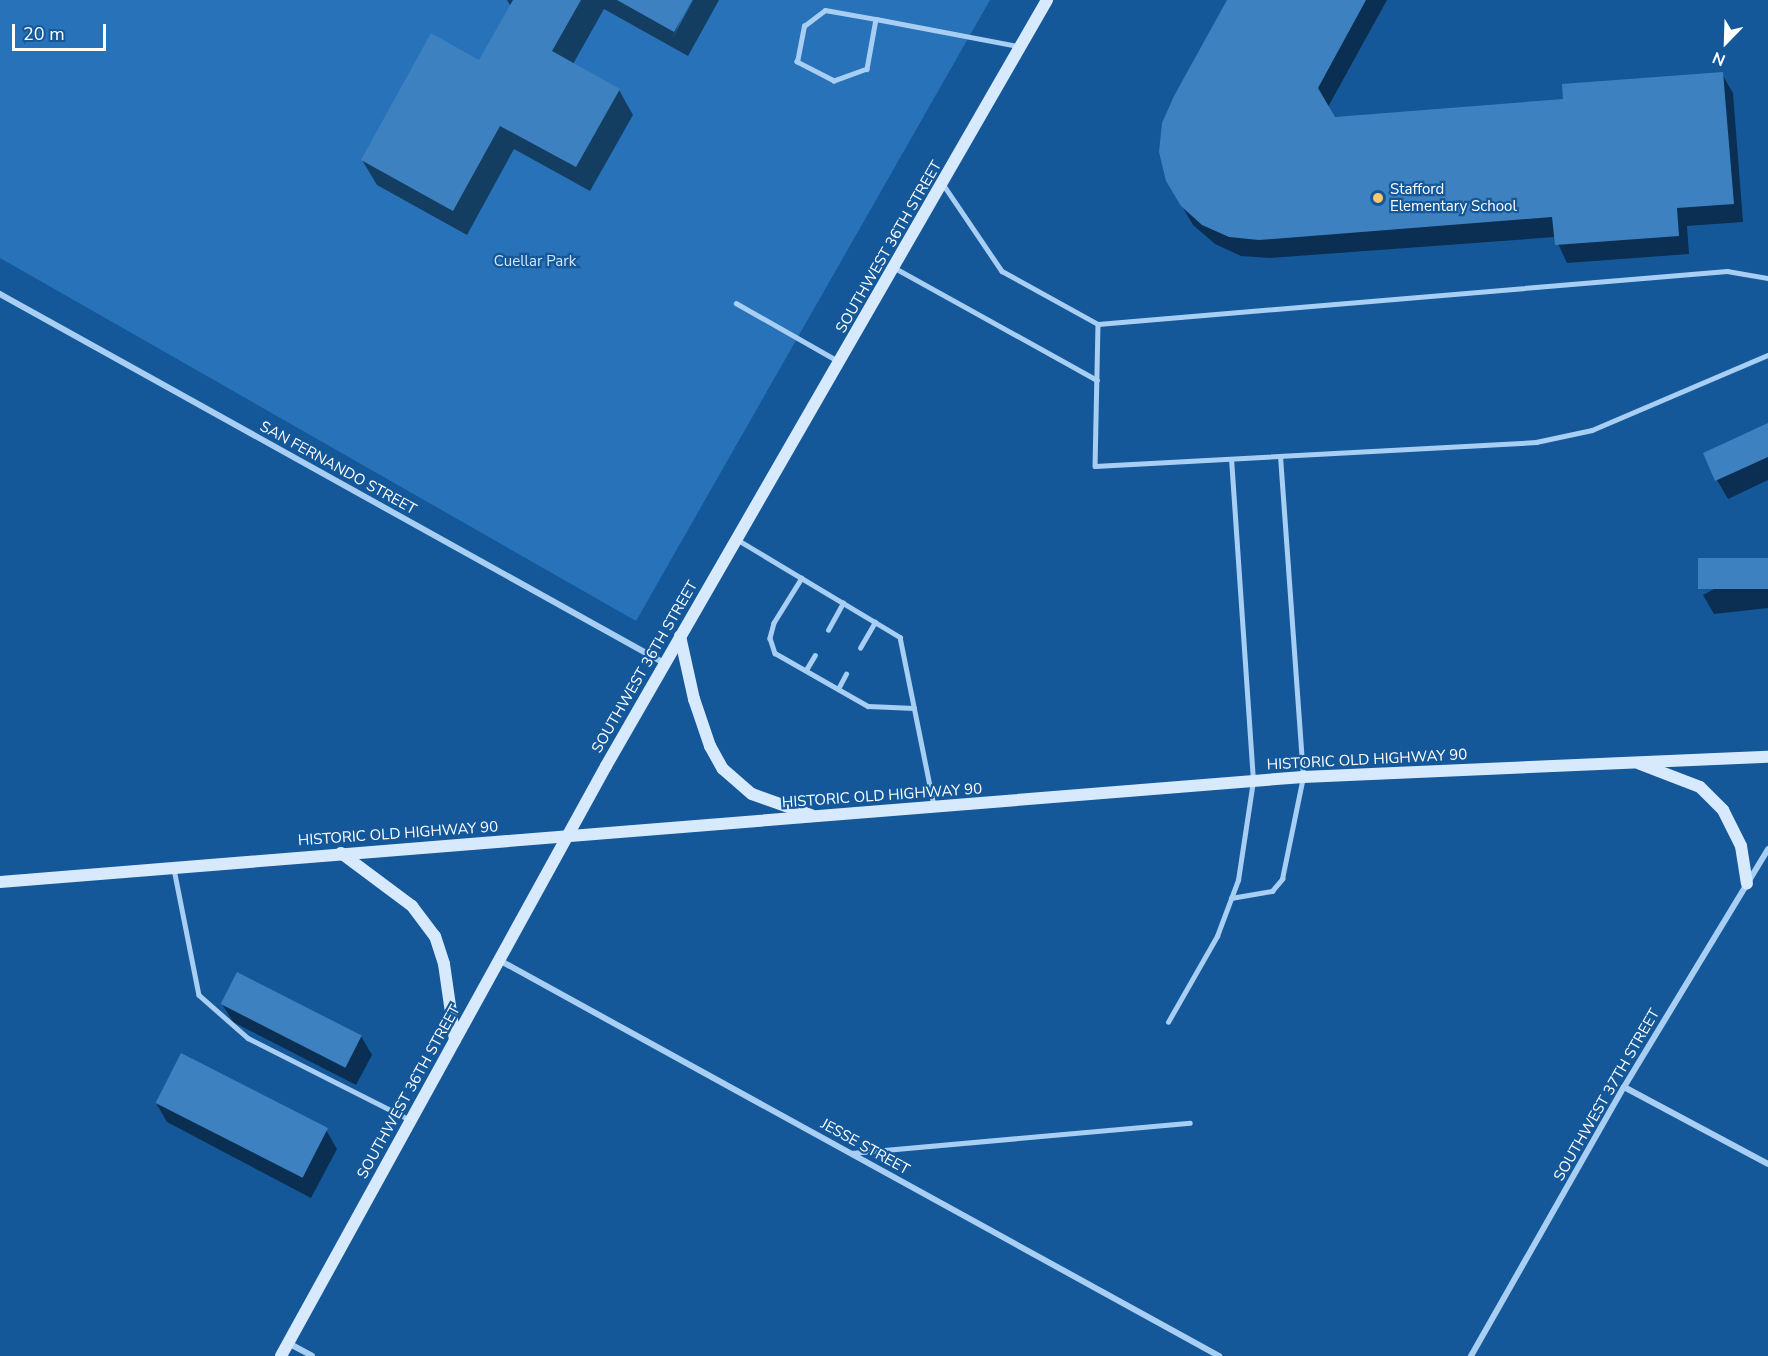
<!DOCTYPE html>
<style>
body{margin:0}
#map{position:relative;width:1768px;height:1356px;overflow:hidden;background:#14589a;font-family:"Nunito Sans",sans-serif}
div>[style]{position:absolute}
.green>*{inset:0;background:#2772b8}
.shadow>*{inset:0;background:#0007}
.building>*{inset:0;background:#3d81c1;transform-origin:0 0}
.lane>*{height:4.5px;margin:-2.25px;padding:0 2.25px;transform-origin:2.25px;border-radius:2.25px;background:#a8cff3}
.street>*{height:6px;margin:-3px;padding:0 3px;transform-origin:3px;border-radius:3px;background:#a8cff3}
.secondary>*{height:12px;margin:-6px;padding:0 6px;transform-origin:6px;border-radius:6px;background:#d7eafd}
.dots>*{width:16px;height:16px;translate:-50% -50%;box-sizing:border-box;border:3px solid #14589a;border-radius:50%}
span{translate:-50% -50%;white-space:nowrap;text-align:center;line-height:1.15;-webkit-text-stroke:4.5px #14589a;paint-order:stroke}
.poi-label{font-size:15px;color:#fff}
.left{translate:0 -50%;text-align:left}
.street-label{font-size:15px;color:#fff}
.park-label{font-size:15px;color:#d0e7fd}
.north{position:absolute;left:1696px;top:12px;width:60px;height:60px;-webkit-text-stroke:4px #14589a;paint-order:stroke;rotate:203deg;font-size:16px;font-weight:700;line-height:24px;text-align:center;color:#fff}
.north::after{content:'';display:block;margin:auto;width:21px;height:27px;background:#fff;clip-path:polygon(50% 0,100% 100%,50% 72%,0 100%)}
.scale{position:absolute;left:12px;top:24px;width:94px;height:27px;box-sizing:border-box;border:3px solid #fff;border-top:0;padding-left:8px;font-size:18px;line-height:21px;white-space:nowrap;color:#fff;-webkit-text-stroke:4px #14589a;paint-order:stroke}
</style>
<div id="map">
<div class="green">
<div style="clip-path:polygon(0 0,990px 0,636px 621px,0 258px)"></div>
</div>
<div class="shadow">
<div style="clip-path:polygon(507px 0,690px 0,672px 39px,693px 0,719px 0,688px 56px,604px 9px,573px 64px,619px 90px,633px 115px,590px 191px,514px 149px,467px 235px,377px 185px,362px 160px,479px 62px,511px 7px)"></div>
<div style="clip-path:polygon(1231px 0,1387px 0,1328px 107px,1334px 118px,1565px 100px,1722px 74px,1733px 93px,1743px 222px,1687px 226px,1689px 254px,1567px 263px,1555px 237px,1270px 258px,1241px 256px,1215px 244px,1193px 225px,1167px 180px)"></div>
<div style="clip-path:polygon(1768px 425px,1768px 480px,1728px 499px,1717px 480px)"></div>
<div style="clip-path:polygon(1768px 559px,1768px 608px,1714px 614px,1703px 595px)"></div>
<div style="clip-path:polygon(222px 1004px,361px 1036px,372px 1055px,356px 1085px,233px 1022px)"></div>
<div style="clip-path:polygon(156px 1103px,326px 1130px,337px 1149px,311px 1198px,167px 1122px)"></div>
</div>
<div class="building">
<div style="clip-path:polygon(513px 0,581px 0,552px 51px,620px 89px,576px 167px,500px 126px,453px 211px,361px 160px,431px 33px,479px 60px)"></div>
<div style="clip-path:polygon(617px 0,692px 0,674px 32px)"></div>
<div style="clip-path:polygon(1227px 0,1366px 0,1318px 88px,1335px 117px,1563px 99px,1562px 84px,1723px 72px,1734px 204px,1677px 208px,1679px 236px,1555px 245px,1552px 217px,1259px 240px,1229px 237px,1202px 225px,1181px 206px,1166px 181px,1159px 152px,1162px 123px,1174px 96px)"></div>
<div style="clip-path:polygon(1768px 423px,1768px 457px,1715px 481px,1703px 453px)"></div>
<div style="left:1768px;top:558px;width:31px;height:70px;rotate:90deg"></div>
<div style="left:237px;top:972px;width:140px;height:36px;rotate:27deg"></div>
<div style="left:181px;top:1053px;width:165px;height:56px;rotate:27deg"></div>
</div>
<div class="lane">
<div style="left:876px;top:19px;width:51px;rotate:100.2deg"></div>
<div style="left:867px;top:69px;width:35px;rotate:160deg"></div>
<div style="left:834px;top:81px;width:42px;rotate:-152.8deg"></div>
<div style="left:797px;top:62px;width:37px;rotate:-79deg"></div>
<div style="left:804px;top:26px;width:26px;rotate:-37deg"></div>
<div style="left:825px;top:10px;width:52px;rotate:10deg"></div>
<div style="left:876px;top:19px;width:145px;rotate:10.8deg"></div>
<div style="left:943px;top:184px;width:105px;rotate:55.9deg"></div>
<div style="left:1002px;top:271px;width:110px;rotate:28.9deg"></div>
<div style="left:1098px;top:324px;width:631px;rotate:-4.82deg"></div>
<div style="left:1727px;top:271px;width:42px;rotate:9.7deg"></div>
<div style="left:895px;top:268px;width:231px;rotate:29deg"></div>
<div style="left:736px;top:303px;width:117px;rotate:29.6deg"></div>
<div style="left:1098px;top:324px;width:142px;rotate:91.2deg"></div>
<div style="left:1095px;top:466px;width:442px;rotate:-3.1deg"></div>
<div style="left:1536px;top:442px;width:57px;rotate:-12.1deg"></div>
<div style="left:1592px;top:430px;width:191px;rotate:-23.1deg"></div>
<div style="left:738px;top:540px;width:189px;rotate:30.9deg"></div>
<div style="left:900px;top:637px;width:172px;rotate:78.6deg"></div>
<div style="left:802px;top:578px;width:53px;rotate:121.9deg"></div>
<div style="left:774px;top:623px;width:16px;rotate:105deg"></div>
<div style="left:770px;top:638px;width:16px;rotate:72deg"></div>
<div style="left:775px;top:653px;width:107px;rotate:29.7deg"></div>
<div style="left:868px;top:706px;width:46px;rotate:2.5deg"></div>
<div style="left:828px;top:630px;width:31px;rotate:-61deg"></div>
<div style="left:860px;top:648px;width:30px;rotate:-60deg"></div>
<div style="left:806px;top:670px;width:17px;rotate:-59deg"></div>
<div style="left:838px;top:689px;width:17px;rotate:-62deg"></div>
<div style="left:174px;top:869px;width:128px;rotate:78.8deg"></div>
<div style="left:199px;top:995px;width:65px;rotate:41.3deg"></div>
<div style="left:248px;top:1038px;width:182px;rotate:26.8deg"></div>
<div style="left:1231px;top:898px;width:42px;rotate:-9.7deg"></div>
<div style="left:1272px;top:891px;width:16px;rotate:-50deg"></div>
<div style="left:1282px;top:879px;width:104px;rotate:-78.4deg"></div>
<div style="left:1303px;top:777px;width:320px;rotate:-94.1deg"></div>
<div style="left:1168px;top:1022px;width:99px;rotate:-60.3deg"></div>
<div style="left:1217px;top:936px;width:60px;rotate:-69.4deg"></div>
<div style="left:1238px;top:880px;width:100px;rotate:-81.4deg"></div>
<div style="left:1253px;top:781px;width:322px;rotate:-93.9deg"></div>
<div style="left:851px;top:1153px;width:340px;rotate:-5.1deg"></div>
</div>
<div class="street">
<div style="left:0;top:294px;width:760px;rotate:29.06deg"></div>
<div style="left:499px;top:960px;width:822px;rotate:28.81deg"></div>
<div style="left:1624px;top:1087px;width:163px;rotate:28.1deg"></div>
<div style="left:288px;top:1343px;width:27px;rotate:28deg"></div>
<div style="left:1471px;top:1356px;width:309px;rotate:-60.4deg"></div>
<div style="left:1624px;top:1087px;width:278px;rotate:-58.8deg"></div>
</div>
<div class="secondary">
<div style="left:680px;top:636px;width:65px;rotate:77.5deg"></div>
<div style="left:694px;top:699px;width:50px;rotate:71.2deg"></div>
<div style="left:710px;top:746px;width:26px;rotate:61deg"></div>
<div style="left:723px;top:769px;width:38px;rotate:41deg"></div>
<div style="left:752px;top:794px;width:63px;rotate:19.6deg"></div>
<div style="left:1640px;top:764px;width:64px;rotate:21deg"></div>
<div style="left:1700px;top:787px;width:33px;rotate:45deg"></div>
<div style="left:1723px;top:810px;width:40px;rotate:63.4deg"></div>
<div style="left:1741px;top:846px;width:38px;rotate:81deg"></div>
<div style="left:341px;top:853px;width:89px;rotate:36.7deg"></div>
<div style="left:412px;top:906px;width:38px;rotate:53deg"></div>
<div style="left:435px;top:936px;width:29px;rotate:72deg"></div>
<div style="left:444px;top:964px;width:77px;rotate:81.8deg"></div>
<div style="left:0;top:882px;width:1307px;rotate:-4.61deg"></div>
<div style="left:1303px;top:777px;width:465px;rotate:-2.5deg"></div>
<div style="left:281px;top:1356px;width:674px;rotate:-61.15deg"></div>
<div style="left:606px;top:766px;width:884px;rotate:-60.07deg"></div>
</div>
<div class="dots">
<div style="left:1378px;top:198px;background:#ffc96a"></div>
</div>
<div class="poi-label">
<span class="left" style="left:1390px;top:198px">Stafford<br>Elementary School</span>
</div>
<div class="street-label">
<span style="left:889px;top:247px;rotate:-60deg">SOUTHWEST 36TH STREET</span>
<span style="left:338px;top:468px;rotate:29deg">SAN FERNANDO STREET</span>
<span style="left:645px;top:667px;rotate:-60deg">SOUTHWEST 36TH STREET</span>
<span style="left:1367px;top:760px;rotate:-3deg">HISTORIC OLD HIGHWAY 90</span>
<span style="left:882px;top:796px;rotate:-4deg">HISTORIC OLD HIGHWAY 90</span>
<span style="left:398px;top:834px;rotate:-4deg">HISTORIC OLD HIGHWAY 90</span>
<span style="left:409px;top:1092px;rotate:-61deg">SOUTHWEST 36TH STREET</span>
<span style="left:1607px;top:1095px;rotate:-60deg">SOUTHWEST 37TH STREET</span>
<span style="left:865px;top:1147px;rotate:29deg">JESSE STREET</span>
</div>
<div class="park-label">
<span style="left:535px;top:262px">Cuellar Park</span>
</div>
<div class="north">N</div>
<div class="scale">20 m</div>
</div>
